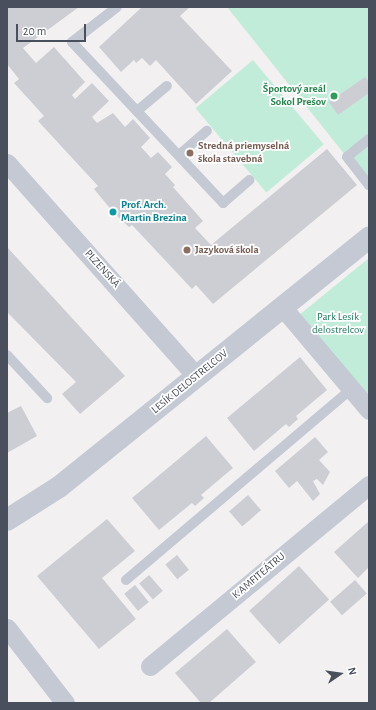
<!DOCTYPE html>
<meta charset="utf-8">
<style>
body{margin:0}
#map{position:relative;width:376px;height:710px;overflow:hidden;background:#f2f0f0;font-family:"Alegreya Sans",sans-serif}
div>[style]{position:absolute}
.green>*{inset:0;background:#c1ecda;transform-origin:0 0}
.building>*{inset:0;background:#cdced4;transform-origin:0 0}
.service>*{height:10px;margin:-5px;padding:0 5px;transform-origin:5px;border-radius:5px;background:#c4c9d3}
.minor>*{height:19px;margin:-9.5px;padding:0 9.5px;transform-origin:9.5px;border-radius:9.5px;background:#c4c9d3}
.tertiary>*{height:22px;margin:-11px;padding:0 11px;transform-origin:11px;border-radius:11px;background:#c4c9d3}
.dots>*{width:11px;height:11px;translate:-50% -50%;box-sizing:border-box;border:2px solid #fff;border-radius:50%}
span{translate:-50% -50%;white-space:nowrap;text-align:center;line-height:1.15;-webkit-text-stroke:3.5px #fff;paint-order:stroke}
.leisure-label{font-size:11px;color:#27864d;font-weight:700}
.right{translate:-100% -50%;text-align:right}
.education-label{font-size:11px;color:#785e54;font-weight:700}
.left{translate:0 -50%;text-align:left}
.culture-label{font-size:11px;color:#0d838f;font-weight:700}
.street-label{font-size:11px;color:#494f5c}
.park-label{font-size:11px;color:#1e795c}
.frame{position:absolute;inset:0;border:8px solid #494f5c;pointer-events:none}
.north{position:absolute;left:320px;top:654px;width:40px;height:40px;-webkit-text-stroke:3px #fff;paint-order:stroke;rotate:77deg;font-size:11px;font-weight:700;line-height:16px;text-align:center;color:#494f5c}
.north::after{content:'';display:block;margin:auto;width:14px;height:18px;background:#494f5c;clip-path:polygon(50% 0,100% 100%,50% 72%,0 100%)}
.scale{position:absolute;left:16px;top:24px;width:70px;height:18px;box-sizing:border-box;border:2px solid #494f5c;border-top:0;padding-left:5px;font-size:12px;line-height:14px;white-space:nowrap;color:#494f5c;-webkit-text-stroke:3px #fff;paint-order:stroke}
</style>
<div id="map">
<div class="green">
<div style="clip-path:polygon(227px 7px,369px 7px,369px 185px)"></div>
<div style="left:253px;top:60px;width:110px;height:75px;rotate:50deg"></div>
<div style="clip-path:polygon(369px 258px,369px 411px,293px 320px)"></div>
</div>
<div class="building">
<div style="clip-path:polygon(7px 7px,79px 7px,23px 48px,36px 63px,54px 47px,85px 82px,72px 95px,75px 99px,92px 83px,109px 101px,92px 117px,97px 123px,113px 113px,125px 127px,133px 119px,150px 138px,141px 147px,151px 158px,158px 152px,172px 167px,165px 174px,175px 185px,173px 187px,203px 221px,195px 228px,211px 245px,327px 149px,357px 185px,213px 304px,196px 285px,192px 289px,132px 225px,129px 227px,113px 212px,94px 189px,98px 186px,38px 121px,44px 116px,14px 83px,19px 79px,7px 64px)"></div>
<div style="clip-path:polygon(142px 7px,190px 7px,180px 16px,232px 71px,196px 104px,156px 60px,150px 66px,142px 58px,136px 63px,134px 60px,121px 72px,99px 47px)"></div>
<div style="clip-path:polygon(365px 77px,369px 82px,369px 93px,338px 115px,329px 102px)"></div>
<div style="clip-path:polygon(7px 247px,125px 376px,80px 414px,62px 394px,76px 382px,7px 312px)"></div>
<div style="clip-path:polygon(300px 357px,327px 390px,296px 416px,298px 419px,289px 427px,286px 424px,254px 451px,227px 418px)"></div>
<div style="clip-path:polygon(21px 406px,37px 436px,7px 453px,7px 413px)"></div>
<div style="clip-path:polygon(206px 436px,233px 468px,201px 495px,204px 498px,195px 506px,192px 503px,159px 530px,132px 498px)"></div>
<div style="clip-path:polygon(315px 437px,328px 452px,319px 460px,330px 472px,323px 485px,317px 479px,313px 481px,320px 494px,313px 501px,297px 481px,289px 488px,275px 471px)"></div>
<div style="left:248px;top:495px;width:20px;height:25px;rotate:49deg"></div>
<div style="clip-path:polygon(107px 519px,135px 551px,102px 578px,136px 619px,99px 649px,37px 576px)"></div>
<div style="clip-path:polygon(369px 521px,369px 567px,358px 578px,334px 552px)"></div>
<div style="left:177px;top:555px;width:19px;height:15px;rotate:51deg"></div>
<div style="left:299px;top:566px;width:45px;height:67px;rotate:48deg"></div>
<div style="left:149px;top:575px;width:21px;height:13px;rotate:49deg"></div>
<div style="left:355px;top:580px;width:18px;height:33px;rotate:49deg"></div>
<div style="left:135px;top:585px;width:22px;height:14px;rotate:51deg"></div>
<div style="clip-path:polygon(227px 629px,256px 662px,209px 703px,201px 703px,175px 673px)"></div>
</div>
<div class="service">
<div style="left:117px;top:7px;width:57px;rotate:142.1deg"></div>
<div style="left:72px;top:42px;width:221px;rotate:46.8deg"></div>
<div style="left:223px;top:203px;width:35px;rotate:-41deg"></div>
<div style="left:137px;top:111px;width:39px;rotate:-40deg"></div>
<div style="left:369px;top:139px;width:28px;rotate:141deg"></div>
<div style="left:347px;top:157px;width:36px;rotate:52deg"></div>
<div style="left:179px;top:155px;width:37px;rotate:-41deg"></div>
<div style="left:7px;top:355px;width:59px;rotate:47.1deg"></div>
<div style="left:126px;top:580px;width:295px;rotate:-40.3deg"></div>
</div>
<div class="minor">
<div style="left:7px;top:163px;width:285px;rotate:48.4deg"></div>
<div style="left:284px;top:309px;width:132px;rotate:49.9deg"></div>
<div style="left:7px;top:628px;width:95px;rotate:52.3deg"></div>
<div style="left:150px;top:666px;width:284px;rotate:-39.6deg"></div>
</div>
<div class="tertiary">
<div style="left:7px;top:520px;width:62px;rotate:-32.4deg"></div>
<div style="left:59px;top:487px;width:398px;rotate:-38.8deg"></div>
</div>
<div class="dots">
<div style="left:334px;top:96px;background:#2e9e5b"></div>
<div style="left:190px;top:153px;background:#8d6e63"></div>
<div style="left:113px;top:212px;background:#0f9aa8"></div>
<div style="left:187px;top:250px;background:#8d6e63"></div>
</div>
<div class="leisure-label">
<span class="right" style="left:326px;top:96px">Športový areál<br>Sokol Prešov</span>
</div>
<div class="education-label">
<span class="left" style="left:198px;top:153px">Stredná priemyselná<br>škola stavebná</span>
<span class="left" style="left:195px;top:250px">Jazyková škola</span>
</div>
<div class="culture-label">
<span class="left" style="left:121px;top:212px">Prof. Arch.<br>Martin Brezina</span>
</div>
<div class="street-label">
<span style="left:102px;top:269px;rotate:48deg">PLZENSKÁ</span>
<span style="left:190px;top:382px;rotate:-39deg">LESÍK DELOSTRELCOV</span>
<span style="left:259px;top:576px;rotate:-40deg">K AMFITEÁTRU</span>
</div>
<div class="park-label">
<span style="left:338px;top:324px">Park Lesík<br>delostrelcov</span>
</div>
<div class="frame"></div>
<div class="north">N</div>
<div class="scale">20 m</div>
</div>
